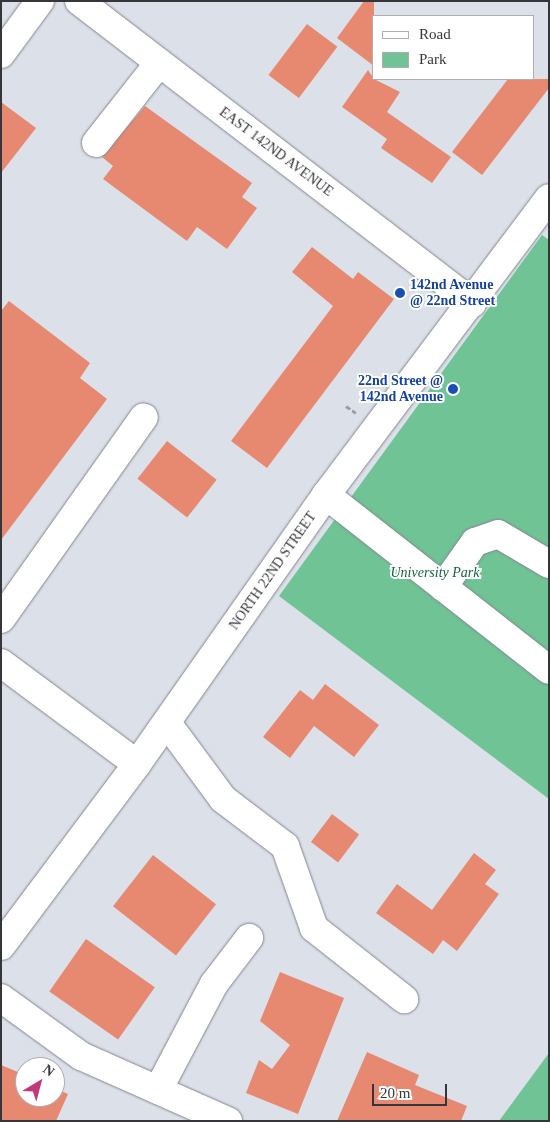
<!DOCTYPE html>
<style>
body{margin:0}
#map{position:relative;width:550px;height:1122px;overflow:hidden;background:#dbe0e9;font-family:Georgia,serif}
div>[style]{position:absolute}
.green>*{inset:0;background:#70c395}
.building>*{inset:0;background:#e78971;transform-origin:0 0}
.path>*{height:3px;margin-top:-1.5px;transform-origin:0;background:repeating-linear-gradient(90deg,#9a9ea5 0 5px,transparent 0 7.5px)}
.roads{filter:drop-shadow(0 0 1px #82868f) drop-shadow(0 0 1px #82868f)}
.minor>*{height:28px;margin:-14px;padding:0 14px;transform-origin:14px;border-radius:14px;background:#fff}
.dots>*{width:14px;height:14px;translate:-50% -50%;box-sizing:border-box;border:2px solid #fff;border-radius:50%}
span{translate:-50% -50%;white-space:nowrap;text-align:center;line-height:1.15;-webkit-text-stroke:4px #fff;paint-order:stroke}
.street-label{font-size:14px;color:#34363a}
.transit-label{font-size:14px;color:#164399;font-weight:700}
.left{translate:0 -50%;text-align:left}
.right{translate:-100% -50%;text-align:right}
.park-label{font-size:14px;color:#145e3c;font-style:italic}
.frame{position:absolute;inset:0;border:2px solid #34363a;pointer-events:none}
.legend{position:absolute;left:372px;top:15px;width:162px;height:65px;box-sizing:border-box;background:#fff;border:1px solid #aeafb0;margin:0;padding:6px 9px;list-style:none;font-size:15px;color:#34363a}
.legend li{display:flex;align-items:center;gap:10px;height:25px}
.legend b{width:25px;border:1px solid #aeafb0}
.north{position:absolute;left:15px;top:1057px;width:50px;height:50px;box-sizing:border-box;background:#fff;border:1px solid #aeafb0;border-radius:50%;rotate:37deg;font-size:14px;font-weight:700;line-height:20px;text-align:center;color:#34363a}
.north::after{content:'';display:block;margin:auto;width:18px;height:22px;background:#c03877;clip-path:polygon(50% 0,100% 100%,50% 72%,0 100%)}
.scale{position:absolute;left:372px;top:1084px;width:75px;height:22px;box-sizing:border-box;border:2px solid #34363a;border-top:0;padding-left:6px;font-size:15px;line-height:18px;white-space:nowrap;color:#34363a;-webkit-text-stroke:4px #fff;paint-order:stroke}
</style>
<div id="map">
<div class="green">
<div style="clip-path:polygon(542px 235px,549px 240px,549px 799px,279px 596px)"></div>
<div style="clip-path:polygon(549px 1053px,549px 1121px,499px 1121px)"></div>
</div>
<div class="building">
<div style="clip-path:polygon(364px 1px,374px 1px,374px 66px,337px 38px)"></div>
<div style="left:307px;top:24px;width:38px;height:64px;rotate:37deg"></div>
<div style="clip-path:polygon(368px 70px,374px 79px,400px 92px,387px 112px,451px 157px,432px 183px,381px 148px,387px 139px,342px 107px)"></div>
<div style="clip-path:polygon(508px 79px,549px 79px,549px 88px,482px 175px,452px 152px)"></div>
<div style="clip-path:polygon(1px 102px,36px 128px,1px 173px)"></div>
<div style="clip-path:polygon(145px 106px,252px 183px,242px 197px,257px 208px,227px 249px,197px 227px,187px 241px,103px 179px,113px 166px,102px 157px)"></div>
<div style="clip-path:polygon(312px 247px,353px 279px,358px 272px,394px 299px,267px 468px,231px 441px,333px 306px,292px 272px)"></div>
<div style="clip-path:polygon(9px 301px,90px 363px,80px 378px,107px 399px,1px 540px,1px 311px)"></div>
<div style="left:167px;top:441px;width:63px;height:48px;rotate:38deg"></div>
<div style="clip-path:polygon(325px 684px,379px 725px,354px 757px,314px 726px,290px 758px,263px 737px,300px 690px,313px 700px)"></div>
<div style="left:332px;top:814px;width:34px;height:35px;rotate:37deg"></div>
<div style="clip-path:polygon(474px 853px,496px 870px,485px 884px,499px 894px,457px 951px,443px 940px,433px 954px,376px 913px,397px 884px,432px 910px)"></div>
<div style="left:153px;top:855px;width:80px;height:65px;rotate:38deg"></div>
<div style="left:86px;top:939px;width:84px;height:64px;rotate:35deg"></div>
<div style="clip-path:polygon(280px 972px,344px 998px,298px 1114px,246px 1093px,259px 1060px,272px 1069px,290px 1045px,260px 1021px)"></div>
<div style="clip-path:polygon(367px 1052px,419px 1075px,415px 1085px,467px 1106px,461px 1121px,337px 1121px)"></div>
<div style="clip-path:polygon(1px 1065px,25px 1075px,25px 1097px,55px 1097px,55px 1088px,68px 1094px,56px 1121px,1px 1121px)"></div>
</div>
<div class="path">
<div style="left:346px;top:406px;width:12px;rotate:35deg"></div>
</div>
<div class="roads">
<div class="minor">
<div style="left:79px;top:1px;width:496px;rotate:37.5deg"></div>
<div style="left:1px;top:54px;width:66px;rotate:-53.7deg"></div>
<div style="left:96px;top:143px;width:102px;rotate:-51.8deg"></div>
<div style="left:326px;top:495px;width:283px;rotate:38.1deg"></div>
<div style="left:443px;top:587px;width:55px;rotate:-54.6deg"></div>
<div style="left:475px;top:542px;width:24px;rotate:-19deg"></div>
<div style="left:498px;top:534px;width:59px;rotate:30.5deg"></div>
<div style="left:1px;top:619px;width:247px;rotate:-54.7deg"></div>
<div style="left:1px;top:663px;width:169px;rotate:36.6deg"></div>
<div style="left:167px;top:723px;width:94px;rotate:53.6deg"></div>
<div style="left:223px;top:799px;width:78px;rotate:37.2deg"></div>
<div style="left:285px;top:846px;width:87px;rotate:70.5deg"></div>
<div style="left:314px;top:928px;width:115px;rotate:38.3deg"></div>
<div style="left:1px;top:946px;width:227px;rotate:-53.2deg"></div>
<div style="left:137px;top:764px;width:329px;rotate:-54.9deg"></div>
<div style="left:326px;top:495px;width:371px;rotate:-53.1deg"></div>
<div style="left:1px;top:998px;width:99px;rotate:35.9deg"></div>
<div style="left:81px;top:1056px;width:161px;rotate:23.9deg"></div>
<div style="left:158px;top:1090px;width:120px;rotate:-62.2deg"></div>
<div style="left:214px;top:984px;width:58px;rotate:-52.7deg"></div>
</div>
</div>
<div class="dots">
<div style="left:400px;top:293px;background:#1a4fb4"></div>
<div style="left:453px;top:389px;background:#1a4fb4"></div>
</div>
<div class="street-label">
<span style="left:276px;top:152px;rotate:37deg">EAST 142ND AVENUE</span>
<span style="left:273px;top:571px;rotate:-55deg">NORTH 22ND STREET</span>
</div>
<div class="transit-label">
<span class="left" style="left:410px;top:293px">142nd Avenue<br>@ 22nd Street</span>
<span class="right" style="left:443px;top:389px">22nd Street @<br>142nd Avenue</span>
</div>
<div class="park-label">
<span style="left:435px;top:573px">University Park</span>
</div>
<div class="frame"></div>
<ul class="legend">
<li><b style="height:6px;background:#fff"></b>Road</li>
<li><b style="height:14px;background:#70c395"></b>Park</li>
</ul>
<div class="north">N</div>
<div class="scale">20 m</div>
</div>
